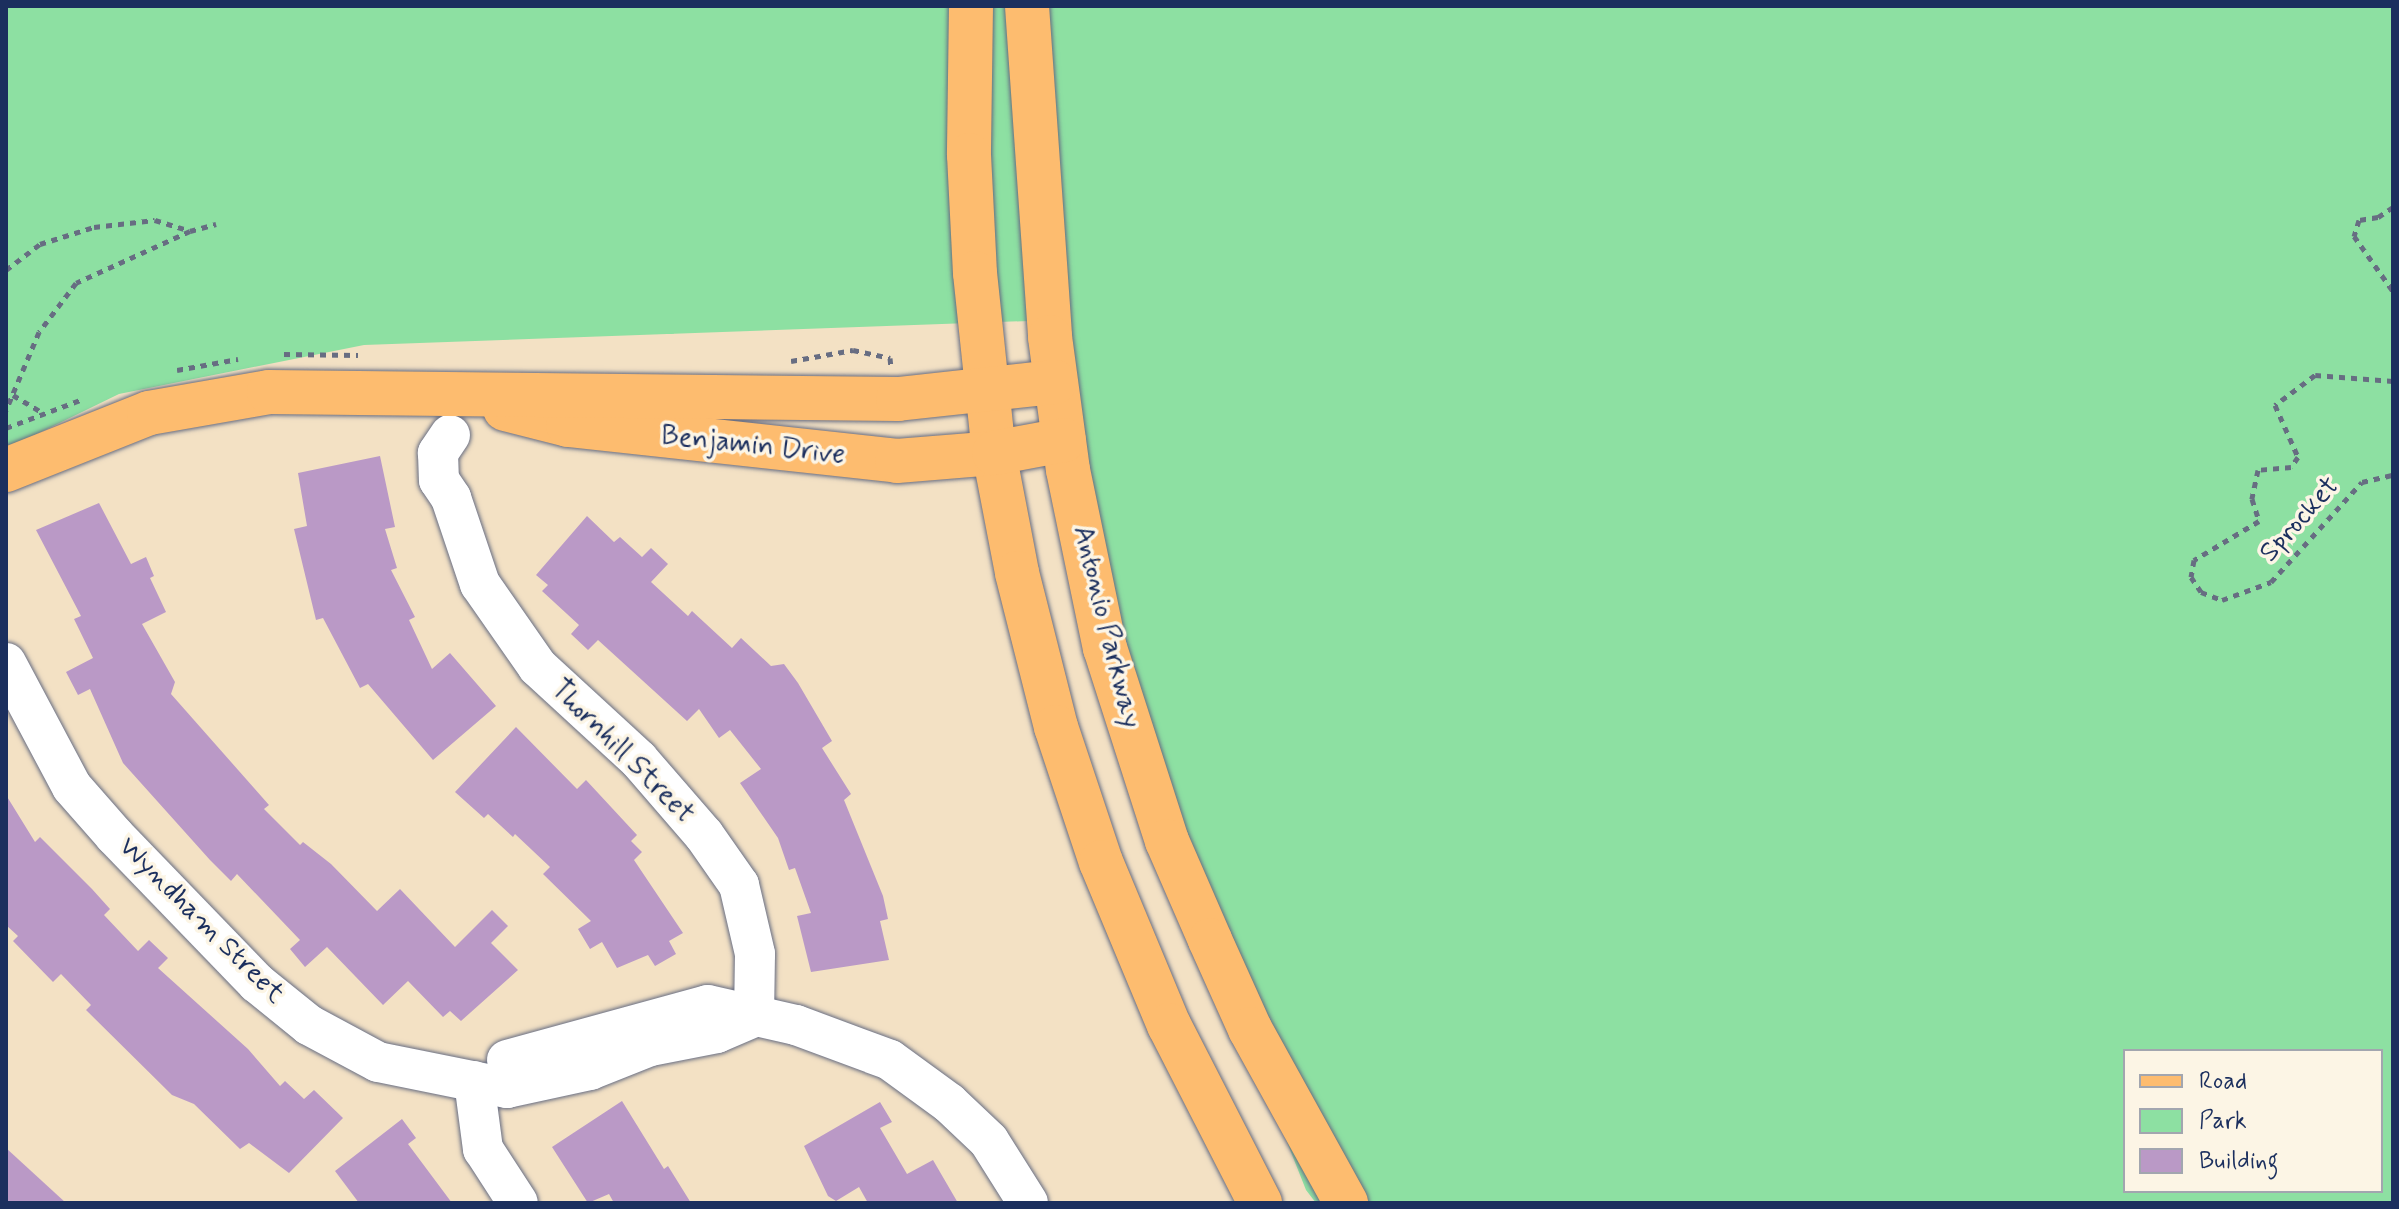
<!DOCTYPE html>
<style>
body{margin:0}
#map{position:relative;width:2399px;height:1209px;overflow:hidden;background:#f3e1c4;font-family:Mynerve,sans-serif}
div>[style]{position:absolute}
.green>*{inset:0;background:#8de0a2}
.building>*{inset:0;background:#ba99c6}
.path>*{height:5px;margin-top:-2.5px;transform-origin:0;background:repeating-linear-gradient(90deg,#676d82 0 6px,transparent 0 12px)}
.roads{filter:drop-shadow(0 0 2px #676d82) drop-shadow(0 0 2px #676d82)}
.minor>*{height:40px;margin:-20px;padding:0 20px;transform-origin:20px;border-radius:20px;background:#fff}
.major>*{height:44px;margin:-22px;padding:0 22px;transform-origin:22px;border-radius:22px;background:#fdbc6f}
span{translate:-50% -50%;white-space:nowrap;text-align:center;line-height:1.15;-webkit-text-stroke:7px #fcf5e5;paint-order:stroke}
.street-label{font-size:28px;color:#1b2f5e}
.frame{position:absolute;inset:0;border:8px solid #1b2f5e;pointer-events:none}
.legend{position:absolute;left:2123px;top:1049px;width:260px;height:144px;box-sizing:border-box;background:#fcf5e5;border:2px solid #a2a6af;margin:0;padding:10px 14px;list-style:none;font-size:24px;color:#1b2f5e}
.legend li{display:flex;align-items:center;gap:16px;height:40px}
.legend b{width:40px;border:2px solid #a2a6af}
</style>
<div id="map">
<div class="green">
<div style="clip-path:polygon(evenodd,6px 6px,2393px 6px,2393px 1203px,1316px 1203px,1306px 1190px,1094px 655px,1055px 320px,364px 345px,119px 394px,6px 449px,6px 6px,2125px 1051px,2381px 1051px,2381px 1191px,2125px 1191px,2125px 1051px)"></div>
</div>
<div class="building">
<div style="clip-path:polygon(380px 456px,395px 527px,385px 529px,397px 568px,391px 570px,415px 617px,409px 620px,432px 669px,450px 653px,496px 706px,433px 760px,368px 684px,360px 688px,323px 618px,316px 620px,294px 529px,307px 526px,298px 473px)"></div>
<div style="clip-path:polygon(99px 503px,131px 564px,146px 557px,154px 576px,150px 578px,166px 612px,142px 624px,175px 682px,171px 694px,269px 805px,264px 809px,300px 845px,303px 842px,331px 864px,377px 911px,400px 889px,455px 947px,492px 910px,508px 926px,491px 943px,518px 970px,461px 1021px,450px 1011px,443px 1017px,408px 981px,383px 1005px,327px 947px,305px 967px,290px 949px,300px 940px,237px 874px,231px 881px,210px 860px,123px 763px,90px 689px,78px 695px,66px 672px,93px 658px,74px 619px,81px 616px,36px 530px)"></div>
<div style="clip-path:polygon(587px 516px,614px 542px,620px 537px,642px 557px,651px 548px,668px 564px,651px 582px,688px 616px,692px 611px,732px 648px,741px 638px,771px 666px,784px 664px,798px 683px,832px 741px,822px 748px,851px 794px,844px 800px,883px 896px,888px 919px,880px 921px,889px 960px,811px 972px,797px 916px,811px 913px,795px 868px,789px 870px,778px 838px,740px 783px,761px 769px,730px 730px,719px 738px,699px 709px,687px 721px,598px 640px,588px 650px,571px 634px,579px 625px,542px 591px,548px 585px,536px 575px)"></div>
<div style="clip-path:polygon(516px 727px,577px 789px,586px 780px,637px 835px,631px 841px,642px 852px,634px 860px,683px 933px,669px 941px,676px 954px,655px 966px,648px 955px,617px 968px,602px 942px,590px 949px,578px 929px,591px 921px,543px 874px,550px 867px,515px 834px,513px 837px,488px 814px,484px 818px,455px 792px)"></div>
<div style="clip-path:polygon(6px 795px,35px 842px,40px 837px,92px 889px,110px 909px,104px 915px,138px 951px,149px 940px,168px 958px,158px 968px,248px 1049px,280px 1086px,285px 1081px,304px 1099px,314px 1090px,343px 1118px,289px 1173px,249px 1143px,240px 1149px,194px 1104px,172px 1095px,86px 1010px,91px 1005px,61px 974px,53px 982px,13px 941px,18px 936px,6px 925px)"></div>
<div style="clip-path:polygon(622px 1101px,664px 1169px,668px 1166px,691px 1203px,614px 1203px,609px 1194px,588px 1203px,552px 1147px)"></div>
<div style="clip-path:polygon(880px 1102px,892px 1122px,880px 1128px,907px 1174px,933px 1160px,958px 1203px,868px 1203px,859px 1187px,836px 1201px,828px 1196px,804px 1146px)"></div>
<div style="clip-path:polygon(402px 1119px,416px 1138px,408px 1144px,452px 1203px,359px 1203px,335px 1171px)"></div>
<div style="clip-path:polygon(6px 1148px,66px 1203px,6px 1203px)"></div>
</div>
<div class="path">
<div style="left:2393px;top:207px;width:18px;rotate:146deg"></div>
<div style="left:2378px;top:217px;width:19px;rotate:171deg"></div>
<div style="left:2359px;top:220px;width:17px;rotate:107deg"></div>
<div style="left:2354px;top:236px;width:67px;rotate:54.7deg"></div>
<div style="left:190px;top:231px;width:27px;rotate:-15deg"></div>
<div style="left:6px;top:270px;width:43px;rotate:-37.4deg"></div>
<div style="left:40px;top:244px;width:57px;rotate:-17.5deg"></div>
<div style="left:94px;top:227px;width:61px;rotate:-6.5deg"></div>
<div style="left:155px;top:220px;width:37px;rotate:17deg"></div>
<div style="left:190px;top:231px;width:125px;rotate:155.5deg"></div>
<div style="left:76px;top:283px;width:61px;rotate:127.1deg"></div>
<div style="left:39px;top:332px;width:85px;rotate:112.9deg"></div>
<div style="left:284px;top:354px;width:74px;rotate:0.8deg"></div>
<div style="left:791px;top:361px;width:63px;rotate:-10.1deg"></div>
<div style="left:853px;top:350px;width:38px;rotate:12deg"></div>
<div style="left:890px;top:358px;width:9px;rotate:84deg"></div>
<div style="left:177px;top:370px;width:62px;rotate:-10.2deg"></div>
<div style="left:2393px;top:381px;width:78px;rotate:-175.6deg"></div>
<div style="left:2315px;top:375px;width:50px;rotate:143.1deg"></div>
<div style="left:2275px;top:405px;width:57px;rotate:66.1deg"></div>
<div style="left:2298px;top:457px;width:12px;rotate:125deg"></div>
<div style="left:2291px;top:467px;width:33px;rotate:175deg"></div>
<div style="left:2258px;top:470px;width:30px;rotate:102deg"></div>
<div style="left:2252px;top:499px;width:23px;rotate:72deg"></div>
<div style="left:2259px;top:521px;width:76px;rotate:149deg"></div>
<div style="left:2194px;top:560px;width:17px;rotate:100deg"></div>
<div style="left:2191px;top:577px;width:18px;rotate:56deg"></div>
<div style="left:2201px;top:592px;width:22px;rotate:21deg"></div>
<div style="left:2222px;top:600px;width:52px;rotate:-20.2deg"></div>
<div style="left:2271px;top:582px;width:135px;rotate:-47.7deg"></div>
<div style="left:2362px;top:482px;width:32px;rotate:-13deg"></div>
<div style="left:13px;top:395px;width:31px;rotate:31deg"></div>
<div style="left:6px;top:428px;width:79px;rotate:-20.7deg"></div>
</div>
<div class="roads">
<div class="minor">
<div style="left:450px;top:435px;width:22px;rotate:124deg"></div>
<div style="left:438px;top:453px;width:27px;rotate:88deg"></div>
<div style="left:439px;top:480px;width:22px;rotate:56deg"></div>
<div style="left:451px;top:498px;width:91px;rotate:71.4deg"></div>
<div style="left:480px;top:584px;width:101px;rotate:55.1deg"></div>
<div style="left:538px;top:667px;width:137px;rotate:42.6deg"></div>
<div style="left:639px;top:760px;width:99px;rotate:49.1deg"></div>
<div style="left:704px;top:835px;width:61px;rotate:55deg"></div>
<div style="left:739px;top:885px;width:71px;rotate:76.9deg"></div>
<div style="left:755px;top:954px;width:63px;rotate:90.9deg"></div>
<div style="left:6px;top:663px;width:140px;rotate:62deg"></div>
<div style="left:72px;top:787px;width:65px;rotate:48.7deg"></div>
<div style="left:115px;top:836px;width:204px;rotate:46deg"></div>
<div style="left:257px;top:983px;width:67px;rotate:38.9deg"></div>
<div style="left:309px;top:1025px;width:78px;rotate:28.2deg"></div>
<div style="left:378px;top:1062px;width:132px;rotate:11.4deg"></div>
<div style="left:507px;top:1088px;width:85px;rotate:-12.2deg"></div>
<div style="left:590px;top:1070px;width:65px;rotate:-21.8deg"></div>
<div style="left:650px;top:1046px;width:68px;rotate:-11deg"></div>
<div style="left:717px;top:1033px;width:40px;rotate:-23.4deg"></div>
<div style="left:507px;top:1060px;width:208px;rotate:-15.3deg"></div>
<div style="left:708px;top:1005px;width:90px;rotate:12.8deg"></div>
<div style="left:796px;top:1025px;width:100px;rotate:20.4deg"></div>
<div style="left:890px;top:1060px;width:73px;rotate:36.1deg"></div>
<div style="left:949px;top:1103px;width:55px;rotate:43.5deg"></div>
<div style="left:989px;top:1141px;width:73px;rotate:57.8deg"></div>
<div style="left:474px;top:1081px;width:69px;rotate:82.5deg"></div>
<div style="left:483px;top:1149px;width:64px;rotate:57.1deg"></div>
</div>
<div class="major">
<div style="left:971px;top:6px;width:149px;rotate:90.8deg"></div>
<div style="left:969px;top:155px;width:118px;rotate:87.1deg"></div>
<div style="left:975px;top:273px;width:181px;rotate:84deg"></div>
<div style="left:994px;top:453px;width:122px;rotate:79.1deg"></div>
<div style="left:1017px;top:573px;width:159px;rotate:75.8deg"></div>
<div style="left:1056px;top:727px;width:142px;rotate:71.6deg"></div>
<div style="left:1101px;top:862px;width:177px;rotate:67.4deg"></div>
<div style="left:1169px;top:1025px;width:200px;rotate:62.9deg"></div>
<div style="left:1027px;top:6px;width:332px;rotate:86deg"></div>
<div style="left:1050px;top:337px;width:134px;rotate:82.3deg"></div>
<div style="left:1068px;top:470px;width:182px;rotate:78.3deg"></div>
<div style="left:1105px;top:648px;width:203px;rotate:72.2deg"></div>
<div style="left:1167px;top:841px;width:108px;rotate:66.5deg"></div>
<div style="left:1210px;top:940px;width:98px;rotate:65.8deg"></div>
<div style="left:1250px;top:1029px;width:199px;rotate:61.1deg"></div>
<div style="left:505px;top:409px;width:65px;rotate:14.3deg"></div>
<div style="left:568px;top:425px;width:331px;rotate:6.2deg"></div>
<div style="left:897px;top:461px;width:97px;rotate:-4.7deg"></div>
<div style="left:994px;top:453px;width:71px;rotate:-10.5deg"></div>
<div style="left:6px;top:470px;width:154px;rotate:-21.7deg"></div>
<div style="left:149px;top:413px;width:122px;rotate:-9.9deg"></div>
<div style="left:269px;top:392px;width:629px;rotate:0.64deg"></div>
<div style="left:898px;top:399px;width:158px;rotate:-6.2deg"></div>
</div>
</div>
<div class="street-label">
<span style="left:753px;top:446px;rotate:6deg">Benjamin Drive</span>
<span style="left:2300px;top:520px;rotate:-48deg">Sprocket</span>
<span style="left:1106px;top:627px;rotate:76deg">Antonio Parkway</span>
<span style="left:622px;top:752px;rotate:45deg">Thornhill Street</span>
<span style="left:201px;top:921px;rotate:45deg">Wyndham Street</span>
</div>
<div class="frame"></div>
<ul class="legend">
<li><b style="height:10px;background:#fdbc6f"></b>Road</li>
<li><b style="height:22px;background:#8de0a2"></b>Park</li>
<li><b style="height:22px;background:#ba99c6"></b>Building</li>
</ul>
</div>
